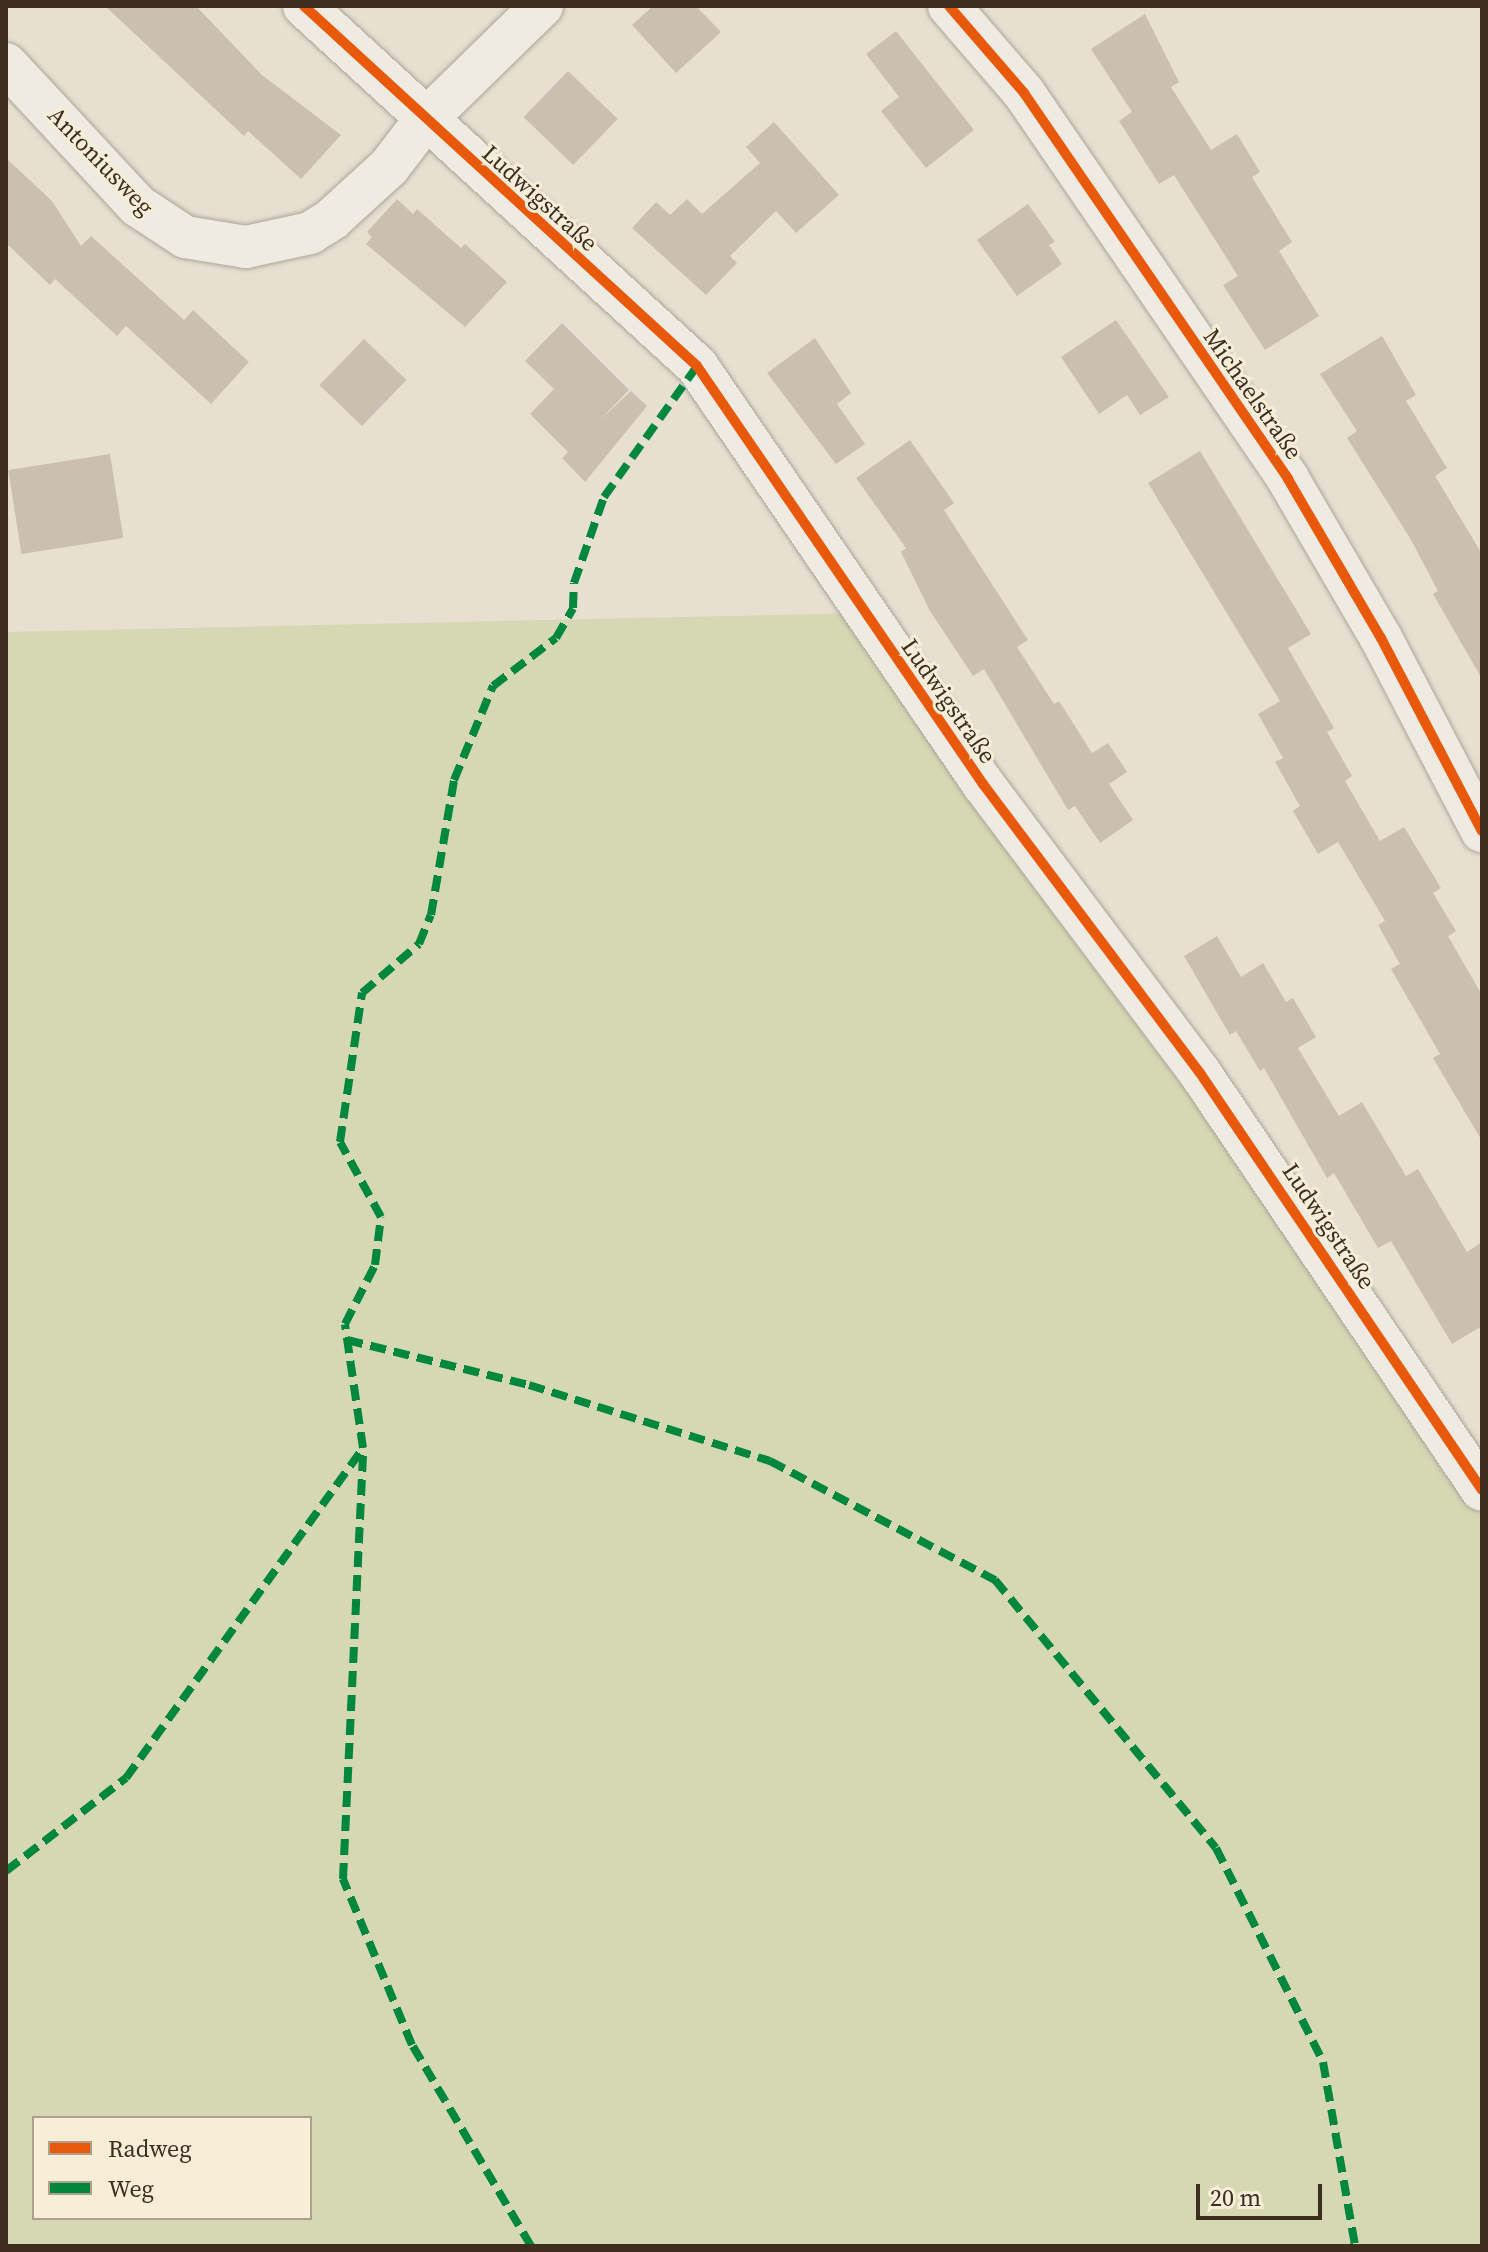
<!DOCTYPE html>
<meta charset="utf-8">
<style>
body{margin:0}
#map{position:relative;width:1488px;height:2252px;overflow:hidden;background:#e7e0d1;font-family:"Source Serif 4",serif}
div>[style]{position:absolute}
.green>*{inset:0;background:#d6d7b3}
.building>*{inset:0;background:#cbbfb2;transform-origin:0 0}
.roads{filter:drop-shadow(0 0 2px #ada599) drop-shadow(0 0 2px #ada599)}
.street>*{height:42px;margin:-21px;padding:0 21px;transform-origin:21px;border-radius:21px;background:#efebe3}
.quiet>*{height:8px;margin-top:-4px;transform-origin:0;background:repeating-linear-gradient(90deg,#00873e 0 16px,transparent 0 24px)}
.cycleway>*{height:10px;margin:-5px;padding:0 5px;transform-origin:5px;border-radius:5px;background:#e8590c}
span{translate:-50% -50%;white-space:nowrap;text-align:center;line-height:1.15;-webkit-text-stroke:6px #f7eed8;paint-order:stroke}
.street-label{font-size:24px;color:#3d2e20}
.frame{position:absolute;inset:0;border:8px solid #3d2e20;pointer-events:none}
.legend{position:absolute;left:32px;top:2116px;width:280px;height:104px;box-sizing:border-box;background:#f7eed8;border:2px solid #ada18e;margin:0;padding:10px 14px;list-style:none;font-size:24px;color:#3d2e20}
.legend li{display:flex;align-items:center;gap:16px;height:40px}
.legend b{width:40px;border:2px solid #ada18e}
.scale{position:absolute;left:1196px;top:2184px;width:126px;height:36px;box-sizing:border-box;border:4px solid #3d2e20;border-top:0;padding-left:10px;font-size:24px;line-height:28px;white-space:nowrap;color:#3d2e20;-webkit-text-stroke:6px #f7eed8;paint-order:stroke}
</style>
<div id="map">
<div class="green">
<div style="clip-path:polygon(evenodd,863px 613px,1482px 1517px,1482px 2246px,6px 2246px,6px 632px,863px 613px,34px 2118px,310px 2118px,310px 2218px,34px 2218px,34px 2118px)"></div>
</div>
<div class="building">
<div style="clip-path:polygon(105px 6px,196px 6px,262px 75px,341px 135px,301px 179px,248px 131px,244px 136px)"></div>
<div style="clip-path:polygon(653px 6px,696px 6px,721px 32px,676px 73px,632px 25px)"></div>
<div style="clip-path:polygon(1145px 14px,1179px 82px,1171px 87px,1211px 150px,1237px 134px,1260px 172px,1252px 177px,1292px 242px,1279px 251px,1319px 316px,1265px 350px,1223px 285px,1238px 276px,1174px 175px,1159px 184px,1119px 121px,1132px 112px,1091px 49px)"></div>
<div style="clip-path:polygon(896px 31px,974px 130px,926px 168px,881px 111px,899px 97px,866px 54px)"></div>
<div style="left:568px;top:71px;width:69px;height:64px;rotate:44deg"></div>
<div style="clip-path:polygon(774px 122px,839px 195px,796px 233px,776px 211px,730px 256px,737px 263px,706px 295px,632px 228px,656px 202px,670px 215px,687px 199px,702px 214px,760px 163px,746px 147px)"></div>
<div style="clip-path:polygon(6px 158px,52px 201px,81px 246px,91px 236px,184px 320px,193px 310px,249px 362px,211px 404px,126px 326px,117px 336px,55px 279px,50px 285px,6px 243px)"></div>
<div style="clip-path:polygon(397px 199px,413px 214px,417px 209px,461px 248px,465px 244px,507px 282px,465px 327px,366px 244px,372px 237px,367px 232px)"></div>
<div style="clip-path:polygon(1028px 204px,1055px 242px,1049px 245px,1062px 264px,1017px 296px,977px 240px)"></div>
<div style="clip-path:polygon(1116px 320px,1169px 397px,1140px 415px,1127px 395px,1099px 414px,1061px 357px)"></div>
<div style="clip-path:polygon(562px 323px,629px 390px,599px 421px,631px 391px,647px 406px,585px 482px,562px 458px,568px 452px,530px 414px,554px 389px,525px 361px)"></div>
<div style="clip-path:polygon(1382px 336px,1416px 395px,1406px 401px,1447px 468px,1435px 476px,1482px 554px,1482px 679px,1433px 594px,1438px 591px,1410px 538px,1347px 438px,1357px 431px,1320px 374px)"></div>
<div style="clip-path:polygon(815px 338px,851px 393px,837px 404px,865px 444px,836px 464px,767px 373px)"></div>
<div style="left:364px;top:339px;width:59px;height:64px;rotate:44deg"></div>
<div style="clip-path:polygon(910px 440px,954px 503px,944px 510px,1028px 640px,1017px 647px,1054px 704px,1059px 701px,1092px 753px,1108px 743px,1127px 772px,1109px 784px,1133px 820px,1100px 843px,1075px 806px,1068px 810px,984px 669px,973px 676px,930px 611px,901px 552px,906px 548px,856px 478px)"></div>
<div style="clip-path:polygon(1200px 451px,1311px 634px,1288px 648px,1334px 728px,1327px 732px,1352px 776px,1345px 781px,1380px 841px,1404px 827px,1441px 888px,1433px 893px,1456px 931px,1448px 936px,1482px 995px,1482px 1141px,1433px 1058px,1440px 1054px,1391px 969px,1400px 964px,1378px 925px,1385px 921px,1338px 842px,1318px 854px,1293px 811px,1300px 806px,1275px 762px,1283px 758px,1258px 714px,1280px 701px,1148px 483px)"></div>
<div style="left:110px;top:454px;width:85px;height:103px;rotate:81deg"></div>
<div style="clip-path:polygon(1217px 936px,1241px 977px,1263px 963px,1286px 1002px,1293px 998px,1316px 1037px,1298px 1048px,1339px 1116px,1362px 1102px,1406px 1176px,1418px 1169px,1467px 1252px,1482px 1242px,1482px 1326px,1452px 1344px,1391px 1241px,1378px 1248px,1334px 1173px,1327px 1178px,1264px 1068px,1260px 1071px,1236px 1031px,1230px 1035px,1184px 956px)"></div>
</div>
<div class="roads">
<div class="street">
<div style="left:304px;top:6px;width:533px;rotate:42.49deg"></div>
<div style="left:697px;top:366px;width:506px;rotate:55.62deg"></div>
<div style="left:983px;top:784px;width:361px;rotate:53.1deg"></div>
<div style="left:1200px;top:1073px;width:503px;rotate:55.93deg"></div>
<div style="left:949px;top:6px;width:115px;rotate:49.2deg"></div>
<div style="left:1024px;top:93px;width:468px;rotate:55.6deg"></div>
<div style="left:1288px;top:479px;width:184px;rotate:59.7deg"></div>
<div style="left:1381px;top:638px;width:218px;rotate:62.4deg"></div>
<div style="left:6px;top:64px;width:194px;rotate:47.1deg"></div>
<div style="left:138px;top:206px;width:56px;rotate:33.4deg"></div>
<div style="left:185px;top:237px;width:62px;rotate:9.3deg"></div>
<div style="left:246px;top:247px;width:66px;rotate:-12.3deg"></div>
<div style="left:310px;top:233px;width:26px;rotate:-32deg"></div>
<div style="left:332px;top:219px;width:77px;rotate:-42.4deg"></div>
<div style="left:389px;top:167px;width:58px;rotate:-52.7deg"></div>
<div style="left:424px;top:121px;width:165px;rotate:-44.3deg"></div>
</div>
</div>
<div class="quiet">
<div style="left:347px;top:1340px;width:187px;rotate:13.9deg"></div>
<div style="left:529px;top:1385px;width:253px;rotate:17.5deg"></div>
<div style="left:770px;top:1461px;width:255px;rotate:27.9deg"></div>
<div style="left:995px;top:1580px;width:347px;rotate:50.5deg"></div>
<div style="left:1216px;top:1848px;width:239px;rotate:63.4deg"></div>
<div style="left:1323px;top:2062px;width:187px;rotate:80.1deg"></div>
<div style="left:6px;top:1871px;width:152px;rotate:-37.8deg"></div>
<div style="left:126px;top:1778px;width:406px;rotate:-54.3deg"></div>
<div style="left:531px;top:2246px;width:234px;rotate:-120.6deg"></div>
<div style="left:412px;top:2045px;width:180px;rotate:-112.6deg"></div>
<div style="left:343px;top:1879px;width:431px;rotate:-87.3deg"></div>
<div style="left:363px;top:1448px;width:125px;rotate:-98.3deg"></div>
<div style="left:345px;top:1324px;width:66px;rotate:-63deg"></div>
<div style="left:375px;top:1265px;width:48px;rotate:-82.9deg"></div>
<div style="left:381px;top:1217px;width:85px;rotate:-118.7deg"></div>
<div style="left:340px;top:1142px;width:151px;rotate:-81.6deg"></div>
<div style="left:362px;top:993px;width:75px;rotate:-40.7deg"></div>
<div style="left:419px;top:944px;width:31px;rotate:-68deg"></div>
<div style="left:431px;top:915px;width:137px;rotate:-80.3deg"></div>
<div style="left:454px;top:780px;width:102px;rotate:-67.5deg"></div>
<div style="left:493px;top:686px;width:79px;rotate:-37.3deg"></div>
<div style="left:556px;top:638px;width:34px;rotate:-60deg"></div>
<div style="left:573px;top:608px;width:25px;rotate:-88deg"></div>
<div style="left:574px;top:583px;width:91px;rotate:-70.8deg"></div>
<div style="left:604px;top:497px;width:161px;rotate:-54.6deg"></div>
</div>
<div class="cycleway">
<div style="left:304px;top:6px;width:533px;rotate:42.49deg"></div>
<div style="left:697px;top:366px;width:506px;rotate:55.62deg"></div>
<div style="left:983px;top:784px;width:361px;rotate:53.1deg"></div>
<div style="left:1200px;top:1073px;width:503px;rotate:55.93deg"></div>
<div style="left:949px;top:6px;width:115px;rotate:49.2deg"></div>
<div style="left:1024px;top:93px;width:468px;rotate:55.6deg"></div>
<div style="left:1288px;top:479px;width:184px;rotate:59.7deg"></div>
<div style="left:1381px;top:638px;width:218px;rotate:62.4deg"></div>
</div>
<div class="street-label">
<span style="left:101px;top:161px;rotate:46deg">Antoniusweg</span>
<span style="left:540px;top:198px;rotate:42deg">Ludwigstraße</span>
<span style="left:1253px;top:394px;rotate:55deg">Michaelstraße</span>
<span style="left:949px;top:701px;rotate:55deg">Ludwigstraße</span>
<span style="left:1329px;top:1226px;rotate:56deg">Ludwigstraße</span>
</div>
<div class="frame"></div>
<ul class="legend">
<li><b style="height:10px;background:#e8590c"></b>Radweg</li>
<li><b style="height:10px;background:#00873e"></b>Weg</li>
</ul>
<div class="scale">20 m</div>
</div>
